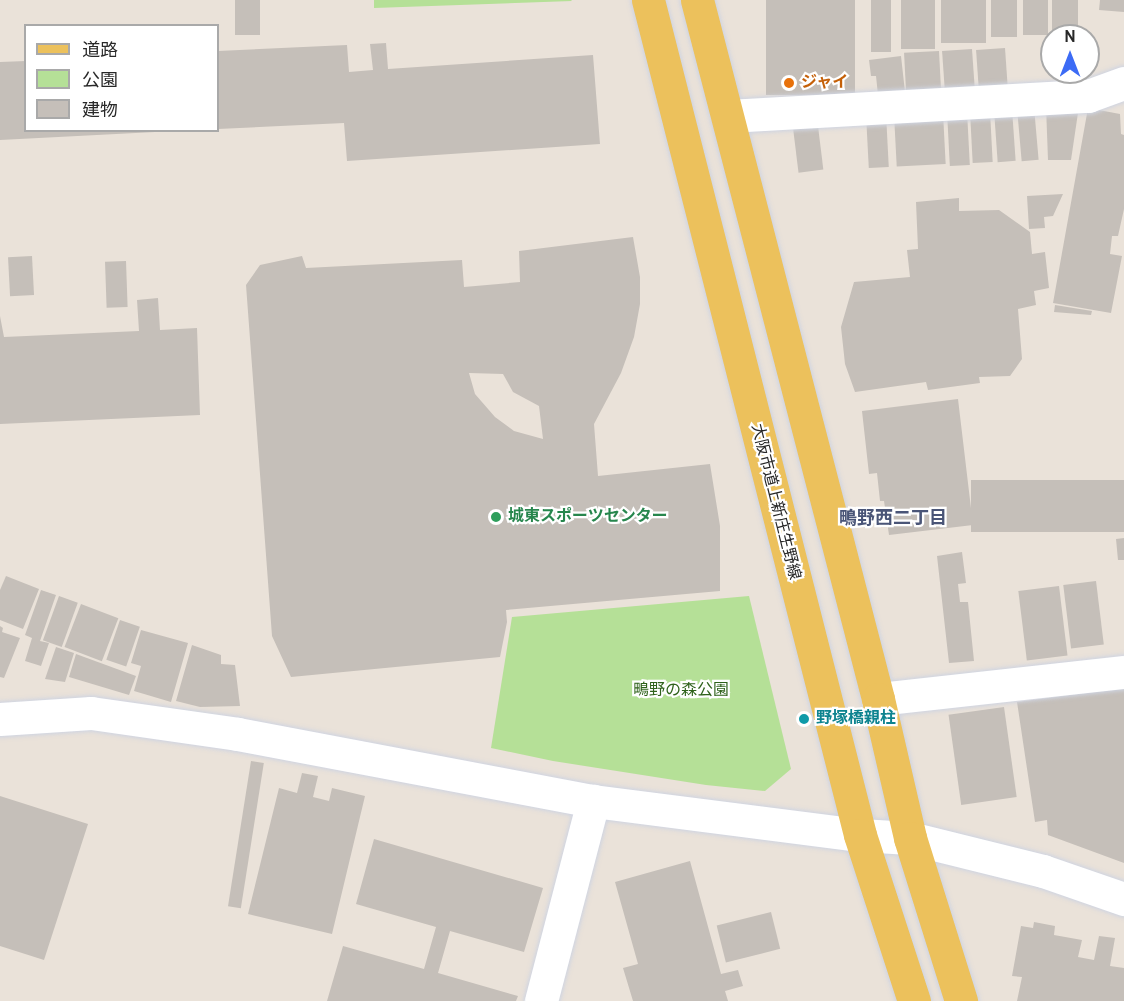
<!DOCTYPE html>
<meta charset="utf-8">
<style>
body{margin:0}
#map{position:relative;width:1124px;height:1001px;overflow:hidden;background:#eae2d9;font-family:Overpass,"Noto Sans JP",sans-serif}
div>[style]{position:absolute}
.green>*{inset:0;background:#b5e097}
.building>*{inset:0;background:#c5bfb9;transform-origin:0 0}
.roads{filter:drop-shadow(0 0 2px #cfd4e1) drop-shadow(0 0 2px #cfd4e1)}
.minor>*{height:33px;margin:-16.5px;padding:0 16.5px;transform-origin:16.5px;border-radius:16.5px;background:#fff}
.major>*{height:33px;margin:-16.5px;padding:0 16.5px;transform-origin:16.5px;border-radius:16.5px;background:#ecc15c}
.dots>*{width:16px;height:16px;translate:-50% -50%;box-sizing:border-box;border:3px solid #fff;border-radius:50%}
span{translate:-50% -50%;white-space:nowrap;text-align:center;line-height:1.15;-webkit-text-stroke:4.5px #fff;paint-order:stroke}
.food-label{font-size:16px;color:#c56008;font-weight:700}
.left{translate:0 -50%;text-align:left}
.street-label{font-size:16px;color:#282828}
.leisure-label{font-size:16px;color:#27864d;font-weight:700}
.park-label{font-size:16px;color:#2f621b}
.culture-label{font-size:16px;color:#0d838f;font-weight:700}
.neighbourhood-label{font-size:18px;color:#4a5577;font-weight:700}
.legend{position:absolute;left:24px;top:24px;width:195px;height:108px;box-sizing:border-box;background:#fff;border:2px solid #a9a9a9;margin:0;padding:8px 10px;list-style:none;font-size:18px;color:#282828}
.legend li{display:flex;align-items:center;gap:12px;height:30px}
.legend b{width:30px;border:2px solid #a9a9a9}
.north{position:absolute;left:1040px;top:24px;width:60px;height:60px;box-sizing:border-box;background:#fff;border:2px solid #a9a9a9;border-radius:50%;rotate:0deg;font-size:16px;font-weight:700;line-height:24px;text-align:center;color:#282828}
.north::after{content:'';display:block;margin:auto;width:21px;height:27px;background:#3c6bf5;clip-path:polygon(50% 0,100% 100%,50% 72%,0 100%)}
</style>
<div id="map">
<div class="green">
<div style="clip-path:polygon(374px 0,571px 0,572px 1px,374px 8px)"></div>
<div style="clip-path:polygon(749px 596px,791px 769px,765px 791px,706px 785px,553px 761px,491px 748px,512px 617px)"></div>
</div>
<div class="building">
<div style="left:235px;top:0;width:25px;height:35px"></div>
<div style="left:766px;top:0;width:89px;height:95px"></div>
<div style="left:871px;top:0;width:20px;height:52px"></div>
<div style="left:901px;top:0;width:34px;height:49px"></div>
<div style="left:941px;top:0;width:45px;height:43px"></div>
<div style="left:991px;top:0;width:26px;height:37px"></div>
<div style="left:1023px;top:0;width:25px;height:35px"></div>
<div style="left:1052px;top:0;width:26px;height:31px"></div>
<div style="clip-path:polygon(1100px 0,1124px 0,1124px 12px,1099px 10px)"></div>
<div style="clip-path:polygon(386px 43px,388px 69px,593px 55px,600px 144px,347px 161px,344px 123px,218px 129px,218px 51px,347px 45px,349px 72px,373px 70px,370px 44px)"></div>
<div style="left:1005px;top:48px;width:40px;height:29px;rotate:86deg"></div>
<div style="left:972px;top:49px;width:39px;height:30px;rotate:86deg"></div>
<div style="left:939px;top:51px;width:39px;height:35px;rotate:87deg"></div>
<div style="clip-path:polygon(901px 56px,905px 92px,878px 95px,876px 76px,871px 76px,869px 60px)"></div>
<div style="clip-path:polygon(26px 61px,26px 130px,155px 132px,0 140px,0 62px)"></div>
<div style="clip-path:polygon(1046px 106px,1079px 106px,1071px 160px,1048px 160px)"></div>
<div style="left:1034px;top:107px;width:53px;height:17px;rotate:85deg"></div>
<div style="clip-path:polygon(1088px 108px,1120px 114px,1121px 134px,1124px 135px,1124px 209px,1118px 236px,1112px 236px,1110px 254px,1122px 256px,1111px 313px,1053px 303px)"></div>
<div style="left:1012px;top:109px;width:52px;height:18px;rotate:86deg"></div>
<div style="left:967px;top:111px;width:54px;height:20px;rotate:87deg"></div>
<div style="left:990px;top:111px;width:51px;height:20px;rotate:87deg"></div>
<div style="left:943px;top:113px;width:51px;height:49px;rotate:87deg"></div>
<div style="left:886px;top:114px;width:53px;height:20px;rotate:87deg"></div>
<div style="left:817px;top:118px;width:52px;height:25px;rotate:83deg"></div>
<div style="clip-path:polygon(1063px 194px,1053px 216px,1044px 217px,1045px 228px,1029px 229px,1027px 196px)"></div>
<div style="clip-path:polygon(959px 198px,959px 211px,999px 210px,1030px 232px,1032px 254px,1045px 252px,1049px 288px,1034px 291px,1036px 305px,1018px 309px,1022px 359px,1010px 376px,979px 377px,980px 383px,928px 390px,926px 382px,855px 392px,845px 364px,841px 327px,854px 282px,910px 277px,907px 250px,918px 249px,916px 202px)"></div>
<div style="clip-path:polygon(evenodd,633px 237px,640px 277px,640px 304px,634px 337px,621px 373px,594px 424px,598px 476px,710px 464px,720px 526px,720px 591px,506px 610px,507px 622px,500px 657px,291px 677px,272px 636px,246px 285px,260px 265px,302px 256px,306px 268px,462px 260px,464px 287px,520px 282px,519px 251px,633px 237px,469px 373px,503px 374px,513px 392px,539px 406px,543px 439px,514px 431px,495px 417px,475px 394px,469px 373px)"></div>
<div style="left:32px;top:256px;width:39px;height:24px;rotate:87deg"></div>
<div style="left:126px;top:261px;width:46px;height:21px;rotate:88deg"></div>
<div style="clip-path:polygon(158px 298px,160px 330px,197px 328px,200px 415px,0 424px,0 316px,4px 337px,139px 331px,137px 300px)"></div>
<div style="clip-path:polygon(1055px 305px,1092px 311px,1091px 315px,1054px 312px)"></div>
<div style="clip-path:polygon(958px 399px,973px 525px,889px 535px,884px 501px,880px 501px,877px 473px,869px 474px,862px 411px)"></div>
<div style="left:1124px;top:480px;width:52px;height:153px;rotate:90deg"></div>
<div style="clip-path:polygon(1124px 538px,1124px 560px,1118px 560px,1116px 539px)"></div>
<div style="clip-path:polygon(962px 552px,966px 583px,958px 584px,960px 602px,968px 602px,974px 661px,949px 663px,937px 556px)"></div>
<div style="clip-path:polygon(6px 576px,39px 589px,23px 629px,0 620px,0 590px)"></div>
<div style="left:1096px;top:581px;width:64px;height:33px;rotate:83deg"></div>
<div style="left:1059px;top:586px;width:70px;height:41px;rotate:83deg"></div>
<div style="clip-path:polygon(41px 590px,56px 595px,40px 641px,49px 643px,41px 666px,25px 661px,32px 638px,25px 635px)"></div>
<div style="left:59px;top:596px;width:20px;height:47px;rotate:20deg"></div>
<div style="left:81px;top:604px;width:40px;height:46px;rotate:21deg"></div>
<div style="left:120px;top:620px;width:21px;height:42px;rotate:19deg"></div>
<div style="clip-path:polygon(0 626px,3px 628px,2px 632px,20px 638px,4px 678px,0 677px)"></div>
<div style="clip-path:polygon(141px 630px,188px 643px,171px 702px,134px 691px,141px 666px,131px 663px)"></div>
<div style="clip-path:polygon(192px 645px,221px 655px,221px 664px,235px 665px,240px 706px,200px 707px,176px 701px)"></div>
<div style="clip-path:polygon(56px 647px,74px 653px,65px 682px,45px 679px)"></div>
<div style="clip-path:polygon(76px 654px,136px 676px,129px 695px,69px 677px)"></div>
<div style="clip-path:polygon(1124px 688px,1124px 863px,1048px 835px,1047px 820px,1035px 822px,1017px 702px)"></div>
<div style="left:1004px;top:707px;width:91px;height:56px;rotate:82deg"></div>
<div style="left:251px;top:761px;width:13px;height:147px;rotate:9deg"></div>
<div style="clip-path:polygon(302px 773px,318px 776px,313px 797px,329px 801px,332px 788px,365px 796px,332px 934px,248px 914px,279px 788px,297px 793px)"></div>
<div style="clip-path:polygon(0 796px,88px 824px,44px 960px,0 946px)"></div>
<div style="clip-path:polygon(374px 839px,543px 888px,524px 952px,450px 931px,438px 973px,518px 996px,516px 1001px,327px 1001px,343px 946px,424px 969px,436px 927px,356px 904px)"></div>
<div style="clip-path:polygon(690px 861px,721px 974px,738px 970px,743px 986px,725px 991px,728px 1001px,633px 1001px,623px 968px,638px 964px,615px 882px)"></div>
<div style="left:771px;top:912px;width:38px;height:56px;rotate:76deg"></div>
<div style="clip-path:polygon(1034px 922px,1055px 926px,1054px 935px,1082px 940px,1078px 957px,1094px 960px,1099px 936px,1115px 938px,1110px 966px,1124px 968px,1124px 1001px,1017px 1001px,1022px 977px,1012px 976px,1021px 926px,1033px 928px)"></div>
</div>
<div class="roads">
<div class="minor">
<div style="left:728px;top:116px;width:361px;rotate:-3.2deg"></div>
<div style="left:1088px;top:96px;width:38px;rotate:-20deg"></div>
<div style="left:878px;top:699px;width:247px;rotate:-6.3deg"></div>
<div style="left:0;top:719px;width:91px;rotate:-3.8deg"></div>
<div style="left:91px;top:713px;width:148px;rotate:8.1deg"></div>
<div style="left:238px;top:734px;width:361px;rotate:10.7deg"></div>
<div style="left:593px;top:801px;width:269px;rotate:7.3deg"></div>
<div style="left:860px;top:835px;width:50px;rotate:3.4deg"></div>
<div style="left:910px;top:838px;width:137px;rotate:13.9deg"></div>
<div style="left:1043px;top:871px;width:86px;rotate:19.1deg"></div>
<div style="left:541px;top:1001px;width:207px;rotate:-75.4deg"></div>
</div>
<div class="major">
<div style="left:648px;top:0;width:861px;rotate:75.75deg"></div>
<div style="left:860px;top:835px;width:175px;rotate:72deg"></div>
<div style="left:697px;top:0;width:722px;rotate:75.48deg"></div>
<div style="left:878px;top:699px;width:143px;rotate:77deg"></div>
<div style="left:910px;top:838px;width:171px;rotate:72.6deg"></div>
</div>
</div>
<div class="dots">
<div style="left:789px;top:83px;background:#e8710a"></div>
<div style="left:496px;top:517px;background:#2e9e5b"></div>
<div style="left:804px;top:719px;background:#0f9aa8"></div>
</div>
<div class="food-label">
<span class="left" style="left:801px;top:83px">ジャイ</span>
</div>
<div class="street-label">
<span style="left:775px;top:502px;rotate:76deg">大阪市道上新庄生野線</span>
</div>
<div class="leisure-label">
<span class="left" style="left:508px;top:517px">城東スポーツセンター</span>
</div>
<div class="park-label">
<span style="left:681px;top:691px">鴫野の森公園</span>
</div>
<div class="culture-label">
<span class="left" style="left:816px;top:719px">野塚橋親柱</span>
</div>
<div class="neighbourhood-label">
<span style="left:893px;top:520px">鴫野西二丁目</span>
</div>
<ul class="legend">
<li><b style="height:8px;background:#ecc15c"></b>道路</li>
<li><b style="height:16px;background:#b5e097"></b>公園</li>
<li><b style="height:16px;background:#c5bfb9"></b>建物</li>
</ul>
<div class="north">N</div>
</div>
